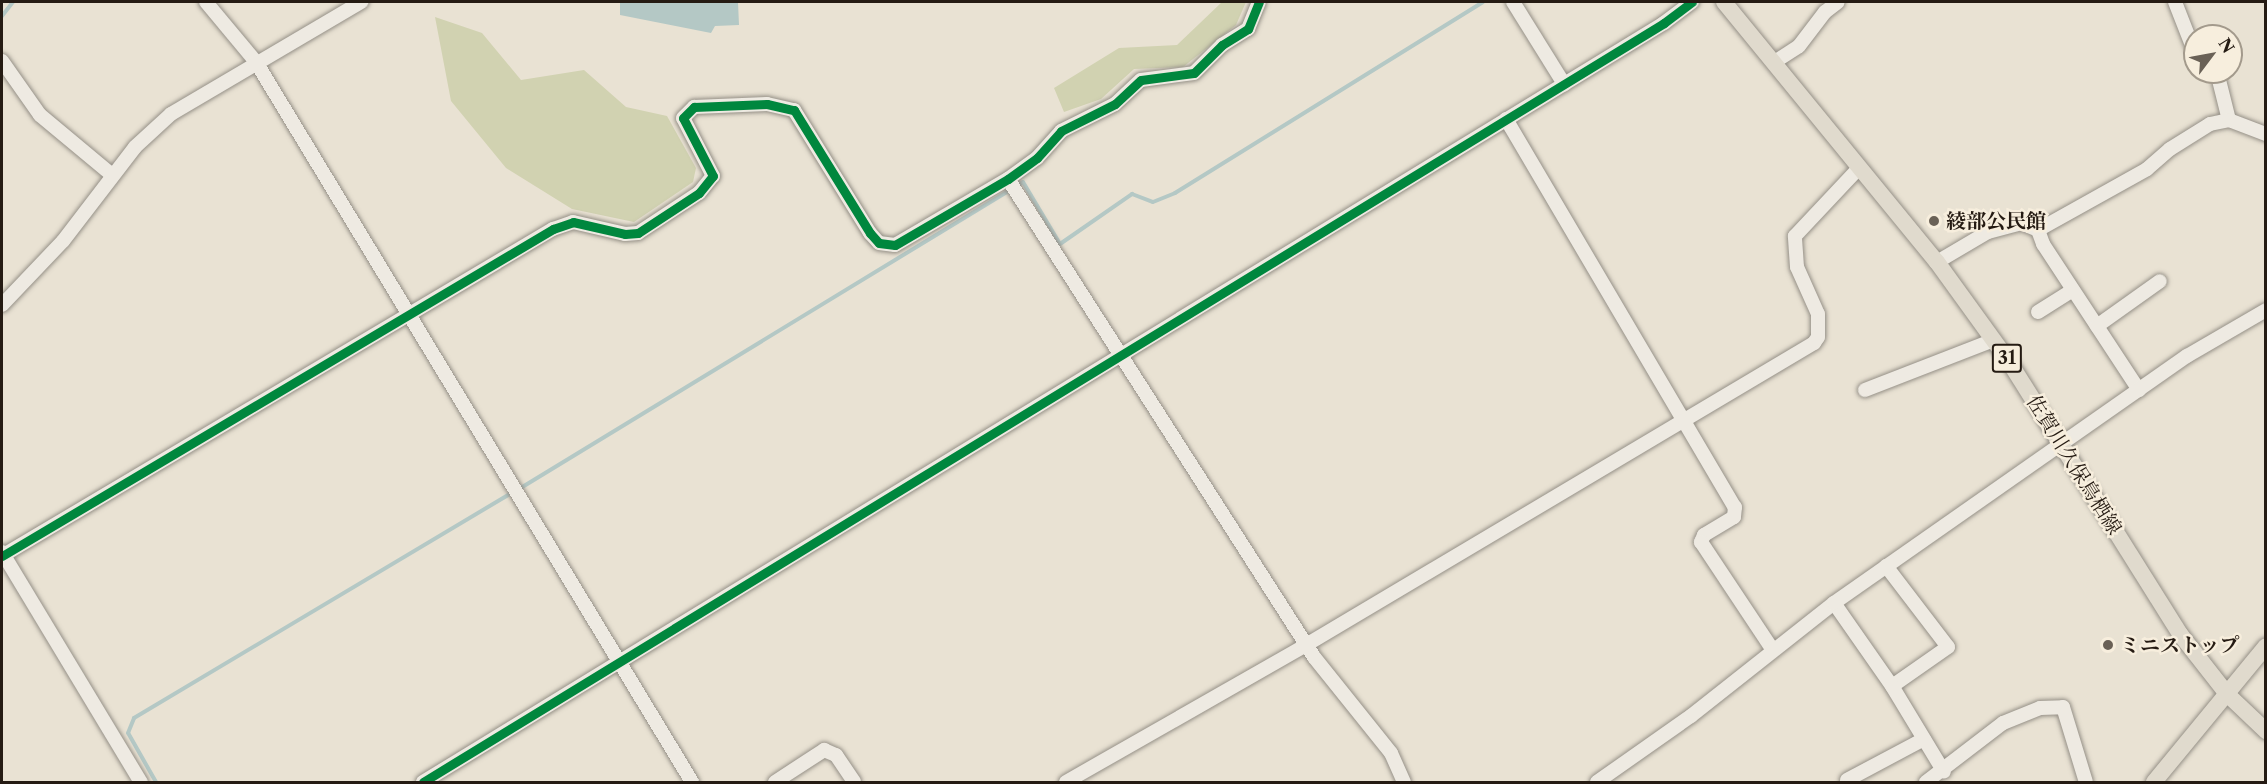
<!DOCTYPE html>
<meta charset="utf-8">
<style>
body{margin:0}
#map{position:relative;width:2267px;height:784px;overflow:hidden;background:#e9e2d3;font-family:"Libre Caslon Text","Noto Serif JP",serif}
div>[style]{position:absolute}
.green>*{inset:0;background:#d1d2b1}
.water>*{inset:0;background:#b4c8c5}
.stream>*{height:4px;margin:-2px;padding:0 2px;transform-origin:2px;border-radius:2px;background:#b4c8c5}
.roads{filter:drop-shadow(0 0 2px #959087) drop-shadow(0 0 2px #959087)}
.minor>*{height:14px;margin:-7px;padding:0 7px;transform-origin:7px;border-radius:7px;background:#eeeae2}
.major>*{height:16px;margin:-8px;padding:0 8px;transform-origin:8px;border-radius:8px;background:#e0dacd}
.cycleway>*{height:9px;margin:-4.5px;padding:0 4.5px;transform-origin:4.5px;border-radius:4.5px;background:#00873e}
.dots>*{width:16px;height:16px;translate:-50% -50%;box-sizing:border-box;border:3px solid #f7eedd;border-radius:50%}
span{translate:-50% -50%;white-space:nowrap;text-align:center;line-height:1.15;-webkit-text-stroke:5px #f7eedd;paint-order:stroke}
.shield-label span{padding:2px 4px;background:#f7eedd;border:2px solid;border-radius:4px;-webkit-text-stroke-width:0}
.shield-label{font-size:18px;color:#251b13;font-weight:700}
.poi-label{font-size:20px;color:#251b13;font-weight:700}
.left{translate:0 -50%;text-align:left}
.street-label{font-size:20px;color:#251b13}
.frame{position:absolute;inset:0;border:3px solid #251b13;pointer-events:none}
.north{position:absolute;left:2183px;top:24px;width:60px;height:60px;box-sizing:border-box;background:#f7eedd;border:2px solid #a39a8c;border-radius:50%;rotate:58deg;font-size:16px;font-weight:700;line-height:24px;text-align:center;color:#251b13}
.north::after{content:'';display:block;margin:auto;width:21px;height:27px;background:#6a6156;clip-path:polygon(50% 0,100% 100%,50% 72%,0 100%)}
</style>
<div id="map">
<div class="green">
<div style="clip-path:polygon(1222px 2px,1246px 2px,1236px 25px,1183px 67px,1134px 69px,1101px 99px,1064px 112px,1054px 88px,1119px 48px,1177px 45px)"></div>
<div style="clip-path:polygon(435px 17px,482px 33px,521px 80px,584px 70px,626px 107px,667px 116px,696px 168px,693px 182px,634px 222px,572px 209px,506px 168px,451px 101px)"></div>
</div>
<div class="water">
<div style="clip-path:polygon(620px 2px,738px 2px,739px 25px,715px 26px,711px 33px,620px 15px)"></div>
</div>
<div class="stream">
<div style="left:2px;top:16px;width:18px;rotate:-52deg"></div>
<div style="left:1017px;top:186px;width:7px;rotate:-34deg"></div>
<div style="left:1023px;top:182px;width:72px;rotate:59.2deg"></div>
<div style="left:1060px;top:244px;width:88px;rotate:-34.8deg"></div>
<div style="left:1132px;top:194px;width:22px;rotate:21deg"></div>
<div style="left:1153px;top:202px;width:24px;rotate:-22deg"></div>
<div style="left:1175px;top:193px;width:362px;rotate:-31.8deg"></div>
<div style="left:519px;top:489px;width:575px;rotate:-31.34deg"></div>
<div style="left:156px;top:782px;width:56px;rotate:-119.7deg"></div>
<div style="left:128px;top:733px;width:16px;rotate:-68deg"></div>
<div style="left:134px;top:718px;width:441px;rotate:-30.8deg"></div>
</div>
<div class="roads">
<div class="minor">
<div style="left:206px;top:2px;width:78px;rotate:50.2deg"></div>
<div style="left:256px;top:62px;width:842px;rotate:58.8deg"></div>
<div style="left:1513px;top:2px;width:97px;rotate:58.1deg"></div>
<div style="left:2175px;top:2px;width:55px;rotate:68.6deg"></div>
<div style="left:2px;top:61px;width:66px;rotate:54.9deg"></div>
<div style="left:40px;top:115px;width:94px;rotate:39.8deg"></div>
<div style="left:1776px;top:61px;width:27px;rotate:-33deg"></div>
<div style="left:1799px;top:46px;width:43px;rotate:-52.6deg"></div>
<div style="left:1825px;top:12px;width:16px;rotate:-38deg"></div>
<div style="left:2217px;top:72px;width:49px;rotate:76deg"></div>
<div style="left:1506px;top:119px;width:451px;rotate:59.5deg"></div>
<div style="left:1735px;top:507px;width:10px;rotate:96deg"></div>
<div style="left:1734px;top:517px;width:35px;rotate:149deg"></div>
<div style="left:1704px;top:535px;width:8px;rotate:113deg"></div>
<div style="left:1701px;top:542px;width:128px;rotate:56.4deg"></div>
<div style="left:1008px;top:179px;width:568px;rotate:57.37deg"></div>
<div style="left:1314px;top:657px;width:123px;rotate:51.3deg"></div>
<div style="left:1391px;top:753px;width:32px;rotate:66deg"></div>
<div style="left:2038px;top:230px;width:15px;rotate:70deg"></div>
<div style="left:2043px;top:244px;width:175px;rotate:56.7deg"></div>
<div style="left:1937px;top:262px;width:59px;rotate:-30.5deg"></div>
<div style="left:1988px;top:232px;width:34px;rotate:-15deg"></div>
<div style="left:2021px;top:223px;width:18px;rotate:22deg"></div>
<div style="left:2038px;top:230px;width:125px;rotate:-29.2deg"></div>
<div style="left:2147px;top:169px;width:30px;rotate:-41deg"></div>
<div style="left:2170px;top:149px;width:47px;rotate:-32deg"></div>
<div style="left:2210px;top:124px;width:19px;rotate:-12deg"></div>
<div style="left:2229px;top:120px;width:40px;rotate:21deg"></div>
<div style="left:2px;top:305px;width:88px;rotate:-46.4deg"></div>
<div style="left:63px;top:241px;width:118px;rotate:-52.5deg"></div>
<div style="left:135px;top:147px;width:49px;rotate:-42.5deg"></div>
<div style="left:171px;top:114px;width:221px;rotate:-30.5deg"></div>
<div style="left:2038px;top:312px;width:41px;rotate:-32.2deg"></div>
<div style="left:2097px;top:326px;width:77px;rotate:-35.5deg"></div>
<div style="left:1865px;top:390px;width:138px;rotate:-21.2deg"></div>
<div style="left:2px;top:552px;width:269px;rotate:58.9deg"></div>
<div style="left:2px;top:556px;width:641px;rotate:-30.69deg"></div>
<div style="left:553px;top:229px;width:21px;rotate:-19deg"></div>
<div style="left:573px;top:222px;width:53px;rotate:13deg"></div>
<div style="left:625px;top:234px;width:13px;rotate:-4deg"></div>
<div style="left:638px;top:233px;width:73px;rotate:-33.3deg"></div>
<div style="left:699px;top:193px;width:22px;rotate:-51deg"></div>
<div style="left:713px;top:176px;width:65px;rotate:-117.3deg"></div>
<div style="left:683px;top:118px;width:16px;rotate:-45deg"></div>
<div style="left:694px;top:107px;width:73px;rotate:-2.4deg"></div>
<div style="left:767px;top:104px;width:28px;rotate:13deg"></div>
<div style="left:794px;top:110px;width:145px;rotate:58.3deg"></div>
<div style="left:870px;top:233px;width:13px;rotate:48deg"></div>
<div style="left:879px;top:243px;width:16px;rotate:7deg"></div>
<div style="left:895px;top:245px;width:131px;rotate:-30.3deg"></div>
<div style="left:1008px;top:179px;width:36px;rotate:-36deg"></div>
<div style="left:1037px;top:158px;width:36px;rotate:-48deg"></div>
<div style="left:1061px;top:131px;width:60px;rotate:-26.6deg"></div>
<div style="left:1115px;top:104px;width:35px;rotate:-43deg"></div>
<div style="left:1141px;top:80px;width:53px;rotate:-7.5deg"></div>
<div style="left:1194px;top:73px;width:40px;rotate:-45deg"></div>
<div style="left:1222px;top:45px;width:31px;rotate:-32deg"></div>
<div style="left:1248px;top:29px;width:29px;rotate:-68deg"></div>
<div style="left:1886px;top:566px;width:102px;rotate:52.6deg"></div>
<div style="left:1948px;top:647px;width:68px;rotate:145.1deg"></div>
<div style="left:1834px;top:603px;width:101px;rotate:55.1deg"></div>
<div style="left:1892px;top:686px;width:100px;rotate:58.8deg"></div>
<div style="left:1847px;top:780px;width:87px;rotate:-28deg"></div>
<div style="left:423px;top:782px;width:1455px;rotate:-31.45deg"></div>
<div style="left:1664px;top:23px;width:35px;rotate:-37deg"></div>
<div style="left:775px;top:782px;width:59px;rotate:-33.1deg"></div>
<div style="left:824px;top:750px;width:13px;rotate:23deg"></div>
<div style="left:836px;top:755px;width:32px;rotate:56deg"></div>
<div style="left:1066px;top:782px;width:276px;rotate:-29.7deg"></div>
<div style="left:1306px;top:645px;width:591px;rotate:-30.73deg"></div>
<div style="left:1814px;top:343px;width:7px;rotate:-56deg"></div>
<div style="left:1818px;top:337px;width:23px;rotate:-90deg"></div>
<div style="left:1818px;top:314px;width:51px;rotate:-114.1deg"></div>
<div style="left:1797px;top:267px;width:31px;rotate:-94deg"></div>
<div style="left:1795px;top:236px;width:92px;rotate:-46.8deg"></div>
<div style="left:1597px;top:782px;width:115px;rotate:-35.1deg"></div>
<div style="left:1691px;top:716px;width:182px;rotate:-38.3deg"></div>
<div style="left:1834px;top:603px;width:431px;rotate:-35deg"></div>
<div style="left:2187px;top:356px;width:91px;rotate:-30.2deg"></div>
<div style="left:1926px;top:782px;width:97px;rotate:-37.5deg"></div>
<div style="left:2003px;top:723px;width:40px;rotate:-22deg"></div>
<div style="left:2040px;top:708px;width:23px;rotate:-2deg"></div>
<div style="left:2063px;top:707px;width:78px;rotate:73deg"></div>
</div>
<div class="major">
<div style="left:1724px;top:2px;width:336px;rotate:50.7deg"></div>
<div style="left:1937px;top:262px;width:125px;rotate:54.1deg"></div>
<div style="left:2010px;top:363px;width:320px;rotate:57.9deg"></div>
<div style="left:2180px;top:634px;width:76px;rotate:51.9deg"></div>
<div style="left:2227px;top:694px;width:54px;rotate:43.5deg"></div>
<div style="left:2154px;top:782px;width:176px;rotate:-50.5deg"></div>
</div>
</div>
<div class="cycleway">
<div style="left:2px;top:556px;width:641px;rotate:-30.69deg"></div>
<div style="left:553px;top:229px;width:21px;rotate:-19deg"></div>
<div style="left:573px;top:222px;width:53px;rotate:13deg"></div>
<div style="left:625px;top:234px;width:13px;rotate:-4deg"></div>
<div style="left:638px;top:233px;width:73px;rotate:-33.3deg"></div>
<div style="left:699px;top:193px;width:22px;rotate:-51deg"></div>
<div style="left:713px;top:176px;width:65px;rotate:-117.3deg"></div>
<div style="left:683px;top:118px;width:16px;rotate:-45deg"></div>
<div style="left:694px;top:107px;width:73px;rotate:-2.4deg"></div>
<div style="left:767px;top:104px;width:28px;rotate:13deg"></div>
<div style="left:794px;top:110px;width:145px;rotate:58.3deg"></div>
<div style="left:870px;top:233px;width:13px;rotate:48deg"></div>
<div style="left:879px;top:243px;width:16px;rotate:7deg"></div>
<div style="left:895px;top:245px;width:131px;rotate:-30.3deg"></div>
<div style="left:1008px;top:179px;width:36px;rotate:-36deg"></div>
<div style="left:1037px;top:158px;width:36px;rotate:-48deg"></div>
<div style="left:1061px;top:131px;width:60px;rotate:-26.6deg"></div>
<div style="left:1115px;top:104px;width:35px;rotate:-43deg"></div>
<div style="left:1141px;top:80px;width:53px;rotate:-7.5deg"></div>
<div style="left:1194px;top:73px;width:40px;rotate:-45deg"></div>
<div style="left:1222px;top:45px;width:31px;rotate:-32deg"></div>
<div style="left:1248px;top:29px;width:29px;rotate:-68deg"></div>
<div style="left:423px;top:782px;width:1455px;rotate:-31.45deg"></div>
<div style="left:1664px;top:23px;width:35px;rotate:-37deg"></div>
</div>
<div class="dots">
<div style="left:1934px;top:221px;background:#6a6156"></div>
<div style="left:2108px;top:645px;background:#6a6156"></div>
</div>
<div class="shield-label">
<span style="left:2007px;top:358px">31</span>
</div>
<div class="poi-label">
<span class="left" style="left:1946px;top:221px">綾部公民館</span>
<span class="left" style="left:2120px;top:645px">ミニストップ</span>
</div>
<div class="street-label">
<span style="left:2074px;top:465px;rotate:58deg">佐賀川久保鳥栖線</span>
</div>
<div class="frame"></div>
<div class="north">N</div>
</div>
